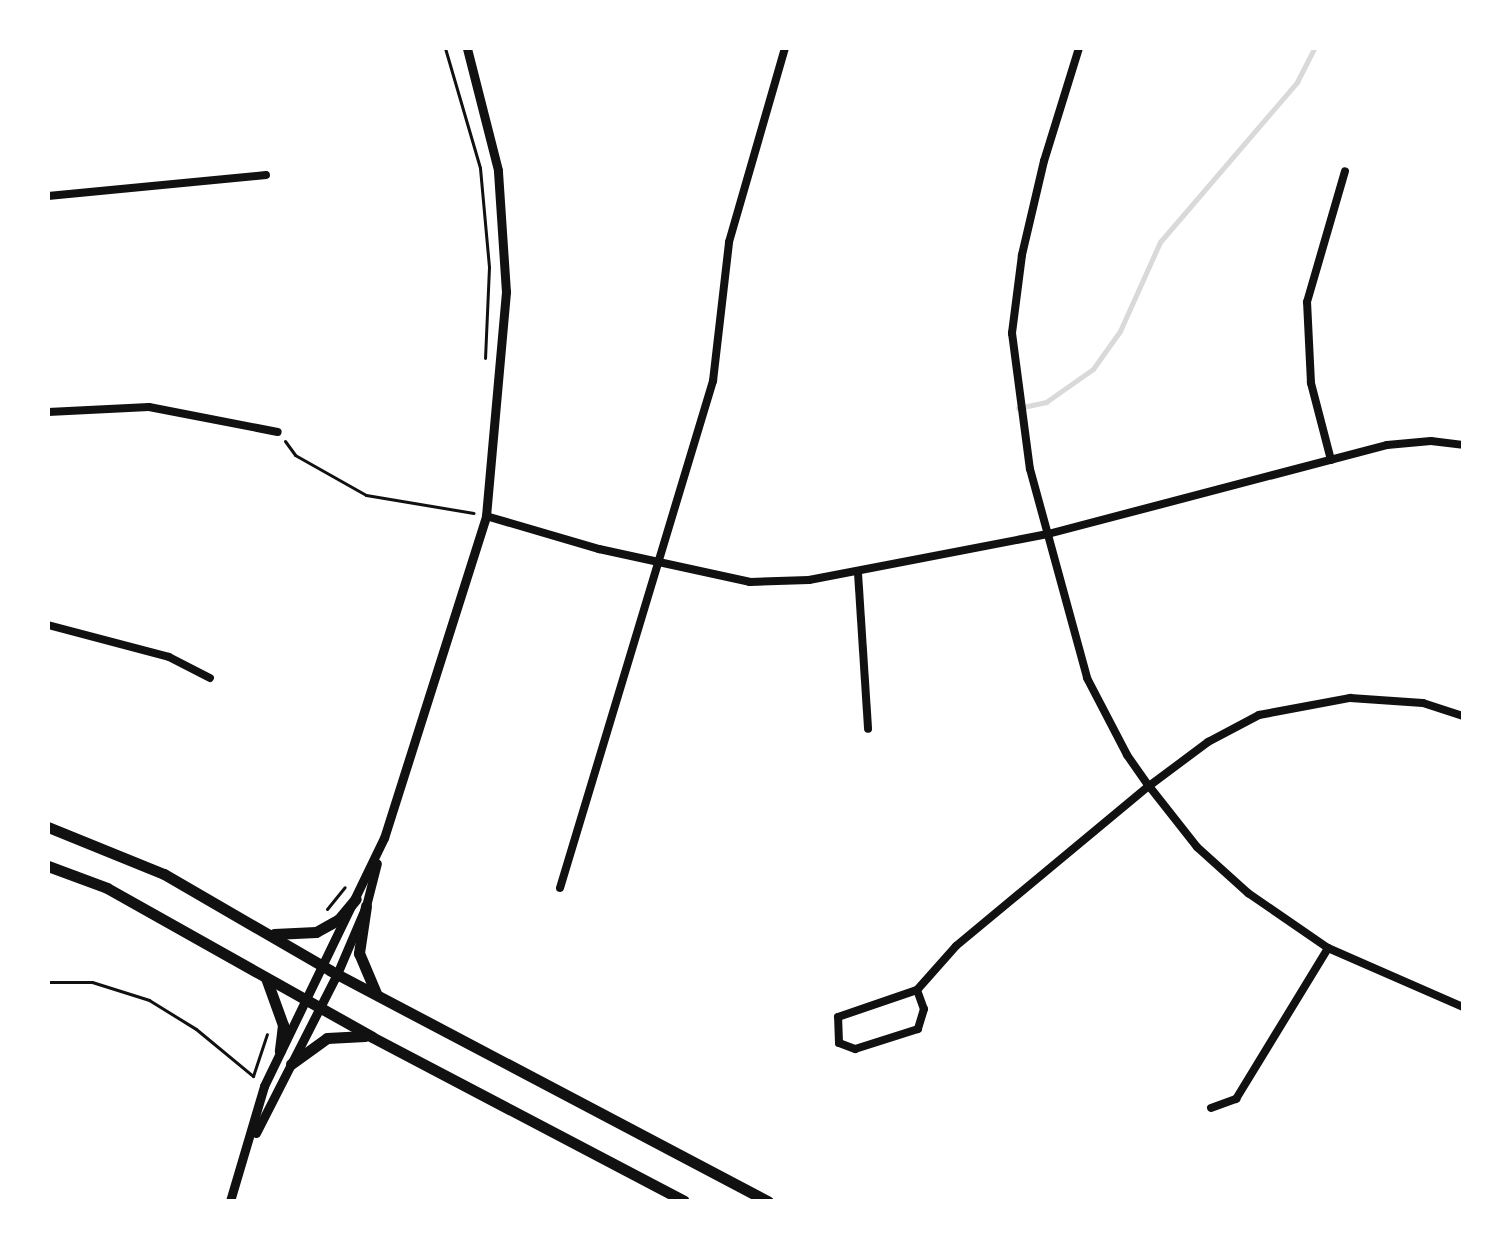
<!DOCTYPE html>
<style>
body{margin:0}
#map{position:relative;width:1511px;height:1249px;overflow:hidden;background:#fff;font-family:Montserrat,sans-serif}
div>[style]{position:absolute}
.stream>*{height:5px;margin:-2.5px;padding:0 2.5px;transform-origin:2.5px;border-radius:2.5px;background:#d9d9d9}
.path>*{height:3px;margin:-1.5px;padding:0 1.5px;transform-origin:1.5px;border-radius:1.5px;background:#111}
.minor>*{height:8px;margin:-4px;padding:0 4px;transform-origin:4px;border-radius:4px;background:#111}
.tertiary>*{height:9px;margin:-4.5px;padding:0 4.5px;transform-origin:4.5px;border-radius:4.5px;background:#111}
.secondary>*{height:11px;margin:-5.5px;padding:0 5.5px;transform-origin:5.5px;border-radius:5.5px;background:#111}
span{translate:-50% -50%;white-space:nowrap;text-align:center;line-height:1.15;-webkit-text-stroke:8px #fff;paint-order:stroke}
.frame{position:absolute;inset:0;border:50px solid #fff;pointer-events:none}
</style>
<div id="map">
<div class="stream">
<div style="left:1018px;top:408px;width:29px;rotate:-12deg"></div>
<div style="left:1046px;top:402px;width:57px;rotate:-35.1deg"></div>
<div style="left:1093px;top:369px;width:47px;rotate:-54.6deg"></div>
<div style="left:1120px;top:331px;width:98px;rotate:-65.8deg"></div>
<div style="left:1160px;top:242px;width:211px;rotate:-49.4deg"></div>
<div style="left:1297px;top:82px;width:38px;rotate:-63deg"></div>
</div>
<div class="path">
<div style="left:445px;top:48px;width:125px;rotate:73.7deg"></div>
<div style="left:480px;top:168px;width:99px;rotate:84.8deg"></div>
<div style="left:489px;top:267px;width:91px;rotate:92.5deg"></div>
<div style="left:285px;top:441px;width:17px;rotate:54deg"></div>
<div style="left:295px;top:455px;width:81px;rotate:29.4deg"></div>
<div style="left:366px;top:495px;width:109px;rotate:9.5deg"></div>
<div style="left:327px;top:909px;width:28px;rotate:-51deg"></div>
<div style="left:48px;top:982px;width:44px"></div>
<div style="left:92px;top:982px;width:60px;rotate:17.5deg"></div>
<div style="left:149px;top:1000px;width:55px;rotate:31.7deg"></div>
<div style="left:196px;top:1029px;width:74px;rotate:39.5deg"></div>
<div style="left:253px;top:1076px;width:44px;rotate:-71.6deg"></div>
</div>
<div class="minor">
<div style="left:1079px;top:48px;width:118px;rotate:107.2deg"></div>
<div style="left:1044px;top:161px;width:97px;rotate:103.2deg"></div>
<div style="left:1022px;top:255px;width:79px;rotate:97.3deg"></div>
<div style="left:1012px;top:333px;width:137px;rotate:82.5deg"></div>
<div style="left:1030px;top:469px;width:217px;rotate:74.7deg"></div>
<div style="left:1087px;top:678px;width:87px;rotate:62.5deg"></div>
<div style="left:1127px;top:755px;width:38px;rotate:55deg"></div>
<div style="left:1149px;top:786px;width:78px;rotate:51.8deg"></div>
<div style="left:1197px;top:847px;width:69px;rotate:42deg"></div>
<div style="left:1248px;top:893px;width:97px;rotate:34.5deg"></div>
<div style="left:1328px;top:948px;width:147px;rotate:23.6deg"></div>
<div style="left:48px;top:196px;width:219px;rotate:-5.5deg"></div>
<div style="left:48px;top:412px;width:101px;rotate:-2.8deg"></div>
<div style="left:149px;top:407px;width:131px;rotate:11deg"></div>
<div style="left:1331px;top:460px;width:80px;rotate:-104.6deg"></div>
<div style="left:1311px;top:383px;width:81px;rotate:-92.8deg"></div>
<div style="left:1307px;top:302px;width:136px;rotate:-73.8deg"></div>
<div style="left:486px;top:516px;width:118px;rotate:16.3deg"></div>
<div style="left:599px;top:549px;width:155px;rotate:12.3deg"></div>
<div style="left:750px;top:582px;width:59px;rotate:-1.9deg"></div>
<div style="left:809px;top:580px;width:243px;rotate:-10.9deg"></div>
<div style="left:1048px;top:534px;width:350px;rotate:-14.7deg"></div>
<div style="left:1387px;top:445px;width:44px;rotate:-5.2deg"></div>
<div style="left:1431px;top:441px;width:32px;rotate:7deg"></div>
<div style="left:858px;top:573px;width:156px;rotate:86.3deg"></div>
<div style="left:48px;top:625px;width:125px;rotate:14.8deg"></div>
<div style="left:169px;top:657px;width:46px;rotate:27.1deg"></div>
<div style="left:560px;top:888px;width:530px;rotate:-73.21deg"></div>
<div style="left:713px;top:381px;width:140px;rotate:-83.4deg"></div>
<div style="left:729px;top:242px;width:202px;rotate:-73.9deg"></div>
<div style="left:917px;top:990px;width:59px;rotate:-48.4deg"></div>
<div style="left:956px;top:946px;width:251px;rotate:-39.7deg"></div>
<div style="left:1149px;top:786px;width:74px;rotate:-36.7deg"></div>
<div style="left:1208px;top:742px;width:58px;rotate:-27.9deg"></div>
<div style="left:1259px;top:715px;width:93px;rotate:-10.6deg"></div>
<div style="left:1350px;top:698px;width:73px;rotate:3.9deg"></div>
<div style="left:1423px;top:703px;width:42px;rotate:18deg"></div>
<div style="left:917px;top:990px;width:20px;rotate:70deg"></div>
<div style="left:924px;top:1009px;width:21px;rotate:107deg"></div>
<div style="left:918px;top:1029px;width:66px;rotate:162.4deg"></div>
<div style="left:855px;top:1049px;width:17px;rotate:-159deg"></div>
<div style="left:839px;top:1043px;width:26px;rotate:-92deg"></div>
<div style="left:838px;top:1017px;width:83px;rotate:-18.9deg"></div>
<div style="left:1211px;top:1108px;width:27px;rotate:-20deg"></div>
<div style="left:1236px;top:1099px;width:177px;rotate:-58.6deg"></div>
</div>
<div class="tertiary">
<div style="left:256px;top:1133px;width:178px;rotate:-63deg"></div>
<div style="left:337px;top:974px;width:74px;rotate:-66.9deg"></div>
<div style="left:366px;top:906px;width:44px;rotate:-75.7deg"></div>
<div style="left:230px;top:1201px;width:120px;rotate:-73.5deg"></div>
<div style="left:264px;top:1086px;width:276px;rotate:-64.2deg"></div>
<div style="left:384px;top:838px;width:338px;rotate:-72.4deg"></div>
<div style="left:486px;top:516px;width:225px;rotate:-84.9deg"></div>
<div style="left:506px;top:292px;width:122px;rotate:-93.8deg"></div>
<div style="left:498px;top:170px;width:126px;rotate:-104.3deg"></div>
</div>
<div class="secondary">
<div style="left:48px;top:827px;width:125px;rotate:22.1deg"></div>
<div style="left:164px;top:874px;width:193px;rotate:30.1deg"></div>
<div style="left:331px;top:971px;width:494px;rotate:27.8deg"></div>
<div style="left:48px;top:866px;width:63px;rotate:20.4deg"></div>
<div style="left:107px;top:888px;width:304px;rotate:29.3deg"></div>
<div style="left:372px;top:1037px;width:352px;rotate:27.7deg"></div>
<div style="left:366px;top:906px;width:48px;rotate:98.5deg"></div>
<div style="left:359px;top:953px;width:43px;rotate:67deg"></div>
<div style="left:274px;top:934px;width:42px;rotate:-2.7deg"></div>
<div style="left:316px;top:932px;width:26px;rotate:-29deg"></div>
<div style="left:339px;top:919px;width:26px;rotate:-50deg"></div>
<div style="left:266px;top:978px;width:50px;rotate:70.1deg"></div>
<div style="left:283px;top:1025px;width:26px;rotate:97deg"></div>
<div style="left:291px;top:1064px;width:44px;rotate:-35.8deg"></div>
<div style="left:327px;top:1038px;width:38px;rotate:-3deg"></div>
</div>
<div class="frame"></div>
</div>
